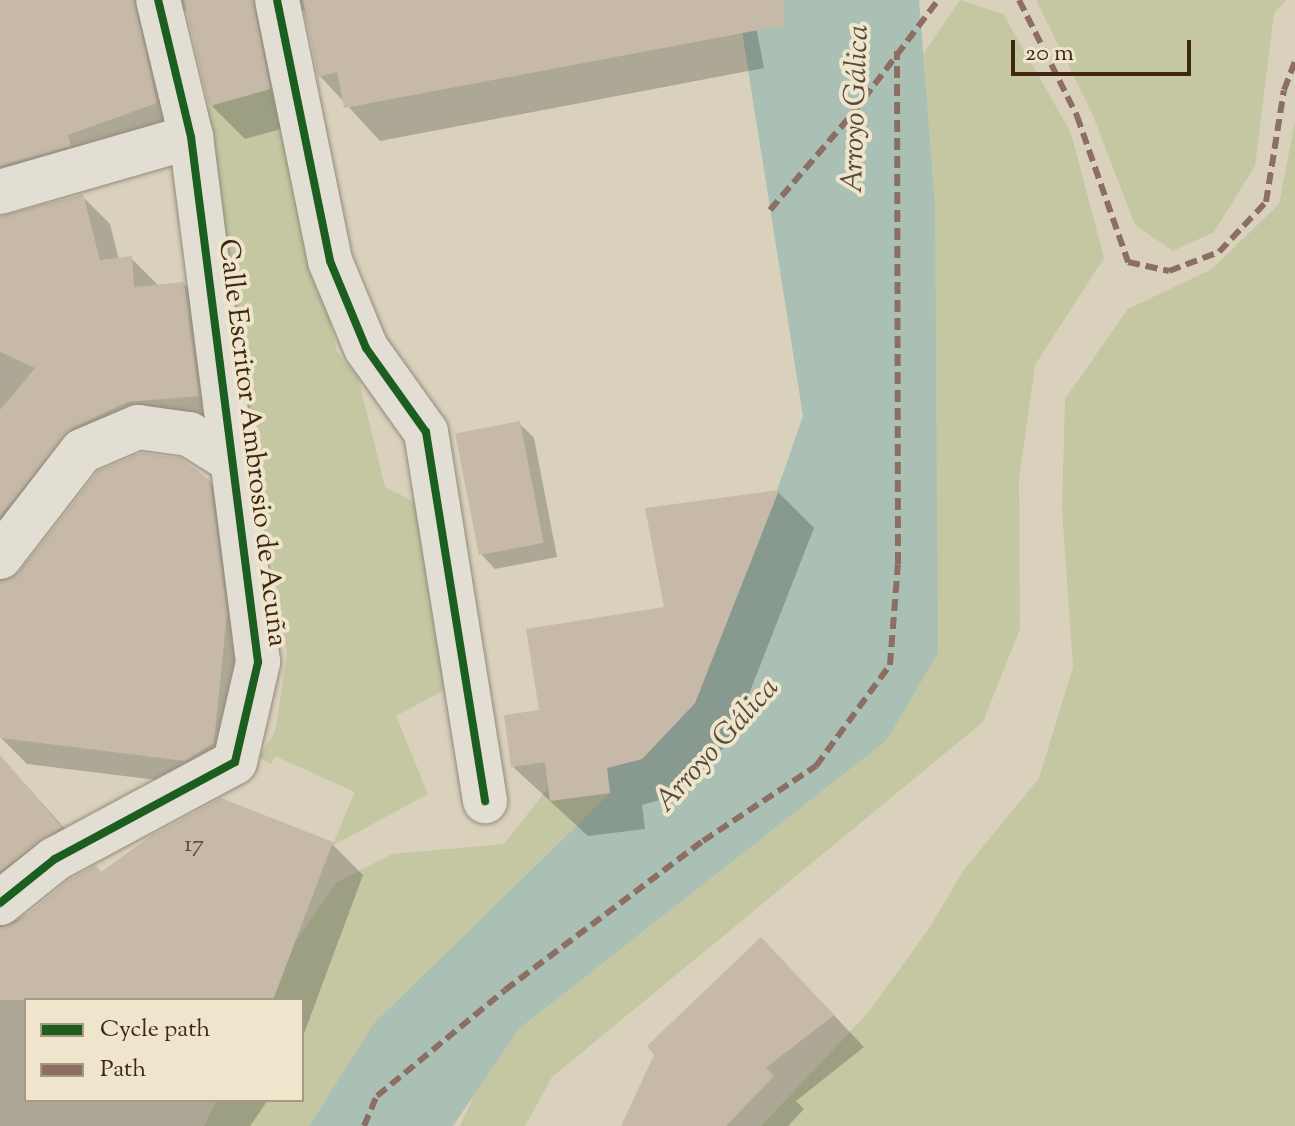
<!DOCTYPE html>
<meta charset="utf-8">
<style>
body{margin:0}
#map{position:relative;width:1295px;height:1126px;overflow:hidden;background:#d9d1bc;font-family:"Sorts Mill Goudy",serif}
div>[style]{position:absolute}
.green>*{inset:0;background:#c4c7a2}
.water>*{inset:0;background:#abc0b5}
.shadow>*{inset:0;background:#0003}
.building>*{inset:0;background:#c7b9a7;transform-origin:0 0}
.roads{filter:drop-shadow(0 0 2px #938b7c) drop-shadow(0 0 2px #938b7c)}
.minor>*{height:44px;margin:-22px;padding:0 22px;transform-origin:22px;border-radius:22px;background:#e2ded3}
.quiet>*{height:6px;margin-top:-3px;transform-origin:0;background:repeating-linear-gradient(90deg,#8d6e63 0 12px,transparent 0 18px)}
.cycleway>*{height:8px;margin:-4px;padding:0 4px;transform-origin:4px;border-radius:4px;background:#1b5e20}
span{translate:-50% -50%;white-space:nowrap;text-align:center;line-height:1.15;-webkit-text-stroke:8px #eee5cc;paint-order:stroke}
.number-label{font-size:24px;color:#624c37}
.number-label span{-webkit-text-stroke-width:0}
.street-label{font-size:28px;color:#3f2711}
.water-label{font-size:30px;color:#554b39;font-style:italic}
.legend{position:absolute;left:24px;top:998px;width:280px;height:104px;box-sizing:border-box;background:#eee5cc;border:2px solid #a89981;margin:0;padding:10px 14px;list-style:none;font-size:24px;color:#3f2711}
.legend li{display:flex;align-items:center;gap:16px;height:40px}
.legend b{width:40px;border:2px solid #a89981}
.scale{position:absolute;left:1011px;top:40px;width:180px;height:36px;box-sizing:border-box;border:4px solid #3f2711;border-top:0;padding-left:10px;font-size:24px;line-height:28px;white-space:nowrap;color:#3f2711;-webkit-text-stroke:6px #eee5cc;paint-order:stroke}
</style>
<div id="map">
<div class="green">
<div style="clip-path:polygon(960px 0,1003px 14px,1071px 133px,1104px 258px,1035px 365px,1019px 479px,1020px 629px,983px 722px,552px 1077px,525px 1126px,460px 1126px,476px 1092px,519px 1029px,886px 741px,935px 203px,923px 54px)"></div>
<div style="clip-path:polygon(1036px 0,1286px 0,1274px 13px,1255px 166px,1214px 232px,1173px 251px,1135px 225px,1092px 113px)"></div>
<div style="clip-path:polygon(277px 87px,337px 352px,358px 377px,385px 487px,424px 507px,444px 690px,396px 716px,428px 794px,332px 846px,355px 792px,275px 756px,271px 764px,259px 757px,275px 732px,287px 654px,202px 109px)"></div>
<div style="clip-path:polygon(1295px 121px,1295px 1126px,761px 1126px,867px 1014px,928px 930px,963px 871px,1039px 778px,1073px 667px,1062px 508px,1065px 399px,1128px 309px,1212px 269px,1279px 204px)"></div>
<div style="clip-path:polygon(548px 788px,550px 801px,610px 793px,374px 1023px,309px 1126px,204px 1126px,217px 1100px,302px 1100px,302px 1000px,273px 1000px,291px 948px,336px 883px,392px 854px,504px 844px)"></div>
</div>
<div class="water">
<div style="clip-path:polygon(737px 0,919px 0,935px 203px,938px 653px,886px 741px,519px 1029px,453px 1126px,309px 1126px,374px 1023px,610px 793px,607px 768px,642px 759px,695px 703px,764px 528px,803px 416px)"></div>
</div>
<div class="shadow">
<div style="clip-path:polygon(0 0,751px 0,764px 68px,380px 141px,320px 76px,304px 10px,293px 16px,302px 123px,245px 139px,211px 105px,188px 9px,174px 16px,190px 137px,0 203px)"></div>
<div style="clip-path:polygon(82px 196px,110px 224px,119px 260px,131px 258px,158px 285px,184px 284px,211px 311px,225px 423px,99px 455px,3px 581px,11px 582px,99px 473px,180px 460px,198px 471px,226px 499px,253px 641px,213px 787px,27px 764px,0 737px,0 217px)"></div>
<div style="clip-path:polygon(519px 423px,534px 438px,557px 557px,495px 569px,481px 554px)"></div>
<div style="clip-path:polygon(778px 492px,814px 528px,731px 740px,678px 795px,642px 805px,645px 829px,588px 836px,513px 767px,541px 711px,666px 608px)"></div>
<div style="clip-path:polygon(0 756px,92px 859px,5px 926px,102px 874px,332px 844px,363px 875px,302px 1039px,302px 1000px,26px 1000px,26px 1100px,268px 1100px,250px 1126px,0 1126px)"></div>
<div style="clip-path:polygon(792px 971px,864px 1047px,796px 1101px,804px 1109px,788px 1126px,623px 1126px)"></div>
</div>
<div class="building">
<div style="clip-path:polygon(0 0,134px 0,157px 103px,68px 135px,71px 146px,0 166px)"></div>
<div style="clip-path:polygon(184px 0,253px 0,270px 89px,209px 106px)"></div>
<div style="clip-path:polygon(303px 0,783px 0,785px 25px,344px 108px,337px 72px,318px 77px)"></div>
<div style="clip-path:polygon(83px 194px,100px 260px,132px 256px,134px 287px,184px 282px,199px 396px,128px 402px,72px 428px,0 516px,0 410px,35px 368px,0 352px,0 216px)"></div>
<div style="left:520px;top:421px;width:124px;height:66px;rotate:79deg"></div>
<div style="clip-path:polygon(141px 453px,180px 458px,210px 481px,227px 613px,214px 743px,185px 761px,0 738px,0 581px,20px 572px,98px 471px)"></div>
<div style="clip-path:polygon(779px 490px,695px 703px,642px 759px,607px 768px,610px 793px,550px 801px,545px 762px,511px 767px,504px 715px,539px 710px,526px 629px,664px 607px,645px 508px)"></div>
<div style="clip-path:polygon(0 755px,62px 827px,0 871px)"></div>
<div style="clip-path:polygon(221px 798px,333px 842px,273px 1000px,0 1000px,0 927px,16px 923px,69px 880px,96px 865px,101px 872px,151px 836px)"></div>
<div style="clip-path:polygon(761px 937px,834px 1015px,766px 1068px,774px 1076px,726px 1126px,621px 1126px,654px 1055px,647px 1046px)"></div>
</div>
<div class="roads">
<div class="minor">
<div style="left:277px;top:0;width:266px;rotate:78.5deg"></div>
<div style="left:330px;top:261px;width:94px;rotate:67.5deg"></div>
<div style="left:366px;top:348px;width:103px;rotate:54.5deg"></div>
<div style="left:426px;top:432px;width:374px;rotate:80.9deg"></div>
<div style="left:0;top:192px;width:199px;rotate:-16.1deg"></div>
<div style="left:0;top:557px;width:134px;rotate:-52.3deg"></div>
<div style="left:82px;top:451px;width:61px;rotate:-23.2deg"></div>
<div style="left:138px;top:427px;width:51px;rotate:7.8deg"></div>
<div style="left:189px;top:434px;width:53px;rotate:31.9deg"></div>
<div style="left:0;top:903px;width:70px;rotate:-38.7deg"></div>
<div style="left:55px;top:859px;width:204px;rotate:-28.3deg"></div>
<div style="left:235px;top:762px;width:103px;rotate:-77deg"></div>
<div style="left:258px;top:662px;width:529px;rotate:-97.27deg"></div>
<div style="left:191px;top:137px;width:141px;rotate:-103.5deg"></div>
</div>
</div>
<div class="quiet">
<div style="left:1019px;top:0;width:130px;rotate:63.4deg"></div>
<div style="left:1077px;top:116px;width:155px;rotate:70.7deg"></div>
<div style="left:1128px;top:262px;width:42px;rotate:12.4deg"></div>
<div style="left:1169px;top:271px;width:53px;rotate:-20.8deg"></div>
<div style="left:1219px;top:252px;width:69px;rotate:-46.8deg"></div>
<div style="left:1266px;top:202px;width:113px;rotate:-80.9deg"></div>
<div style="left:1284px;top:90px;width:30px;rotate:-69deg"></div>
<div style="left:770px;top:210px;width:128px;rotate:-49.4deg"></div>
<div style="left:853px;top:113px;width:141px;rotate:-53deg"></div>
<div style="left:364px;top:1126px;width:33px;rotate:-67deg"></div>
<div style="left:377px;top:1096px;width:166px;rotate:-39.6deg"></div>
<div style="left:505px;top:990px;width:248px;rotate:-37deg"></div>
<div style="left:703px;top:841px;width:136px;rotate:-33.6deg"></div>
<div style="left:816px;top:766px;width:125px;rotate:-53.8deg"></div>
<div style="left:890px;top:665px;width:101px;rotate:-85.5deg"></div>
<div style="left:898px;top:564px;width:513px;rotate:-90.11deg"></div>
</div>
<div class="cycleway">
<div style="left:277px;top:0;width:266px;rotate:78.5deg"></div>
<div style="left:330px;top:261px;width:94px;rotate:67.5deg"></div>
<div style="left:366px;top:348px;width:103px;rotate:54.5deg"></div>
<div style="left:426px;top:432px;width:374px;rotate:80.9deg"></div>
<div style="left:0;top:903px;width:70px;rotate:-38.7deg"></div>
<div style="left:55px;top:859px;width:204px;rotate:-28.3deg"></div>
<div style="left:235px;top:762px;width:103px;rotate:-77deg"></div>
<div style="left:258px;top:662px;width:529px;rotate:-97.27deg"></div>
<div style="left:191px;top:137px;width:141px;rotate:-103.5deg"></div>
</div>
<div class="number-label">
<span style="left:194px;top:846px">17</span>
</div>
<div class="street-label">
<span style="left:252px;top:443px;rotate:83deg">Calle Escritor Ambrosio de Acuña</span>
</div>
<div class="water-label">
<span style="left:857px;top:109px;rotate:-88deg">Arroyo Gálica</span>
<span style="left:718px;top:746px;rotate:-48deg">Arroyo Gálica</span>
</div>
<ul class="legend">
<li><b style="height:10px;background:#1b5e20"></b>Cycle path</li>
<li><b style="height:10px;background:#8d6e63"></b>Path</li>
</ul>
<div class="scale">20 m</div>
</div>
